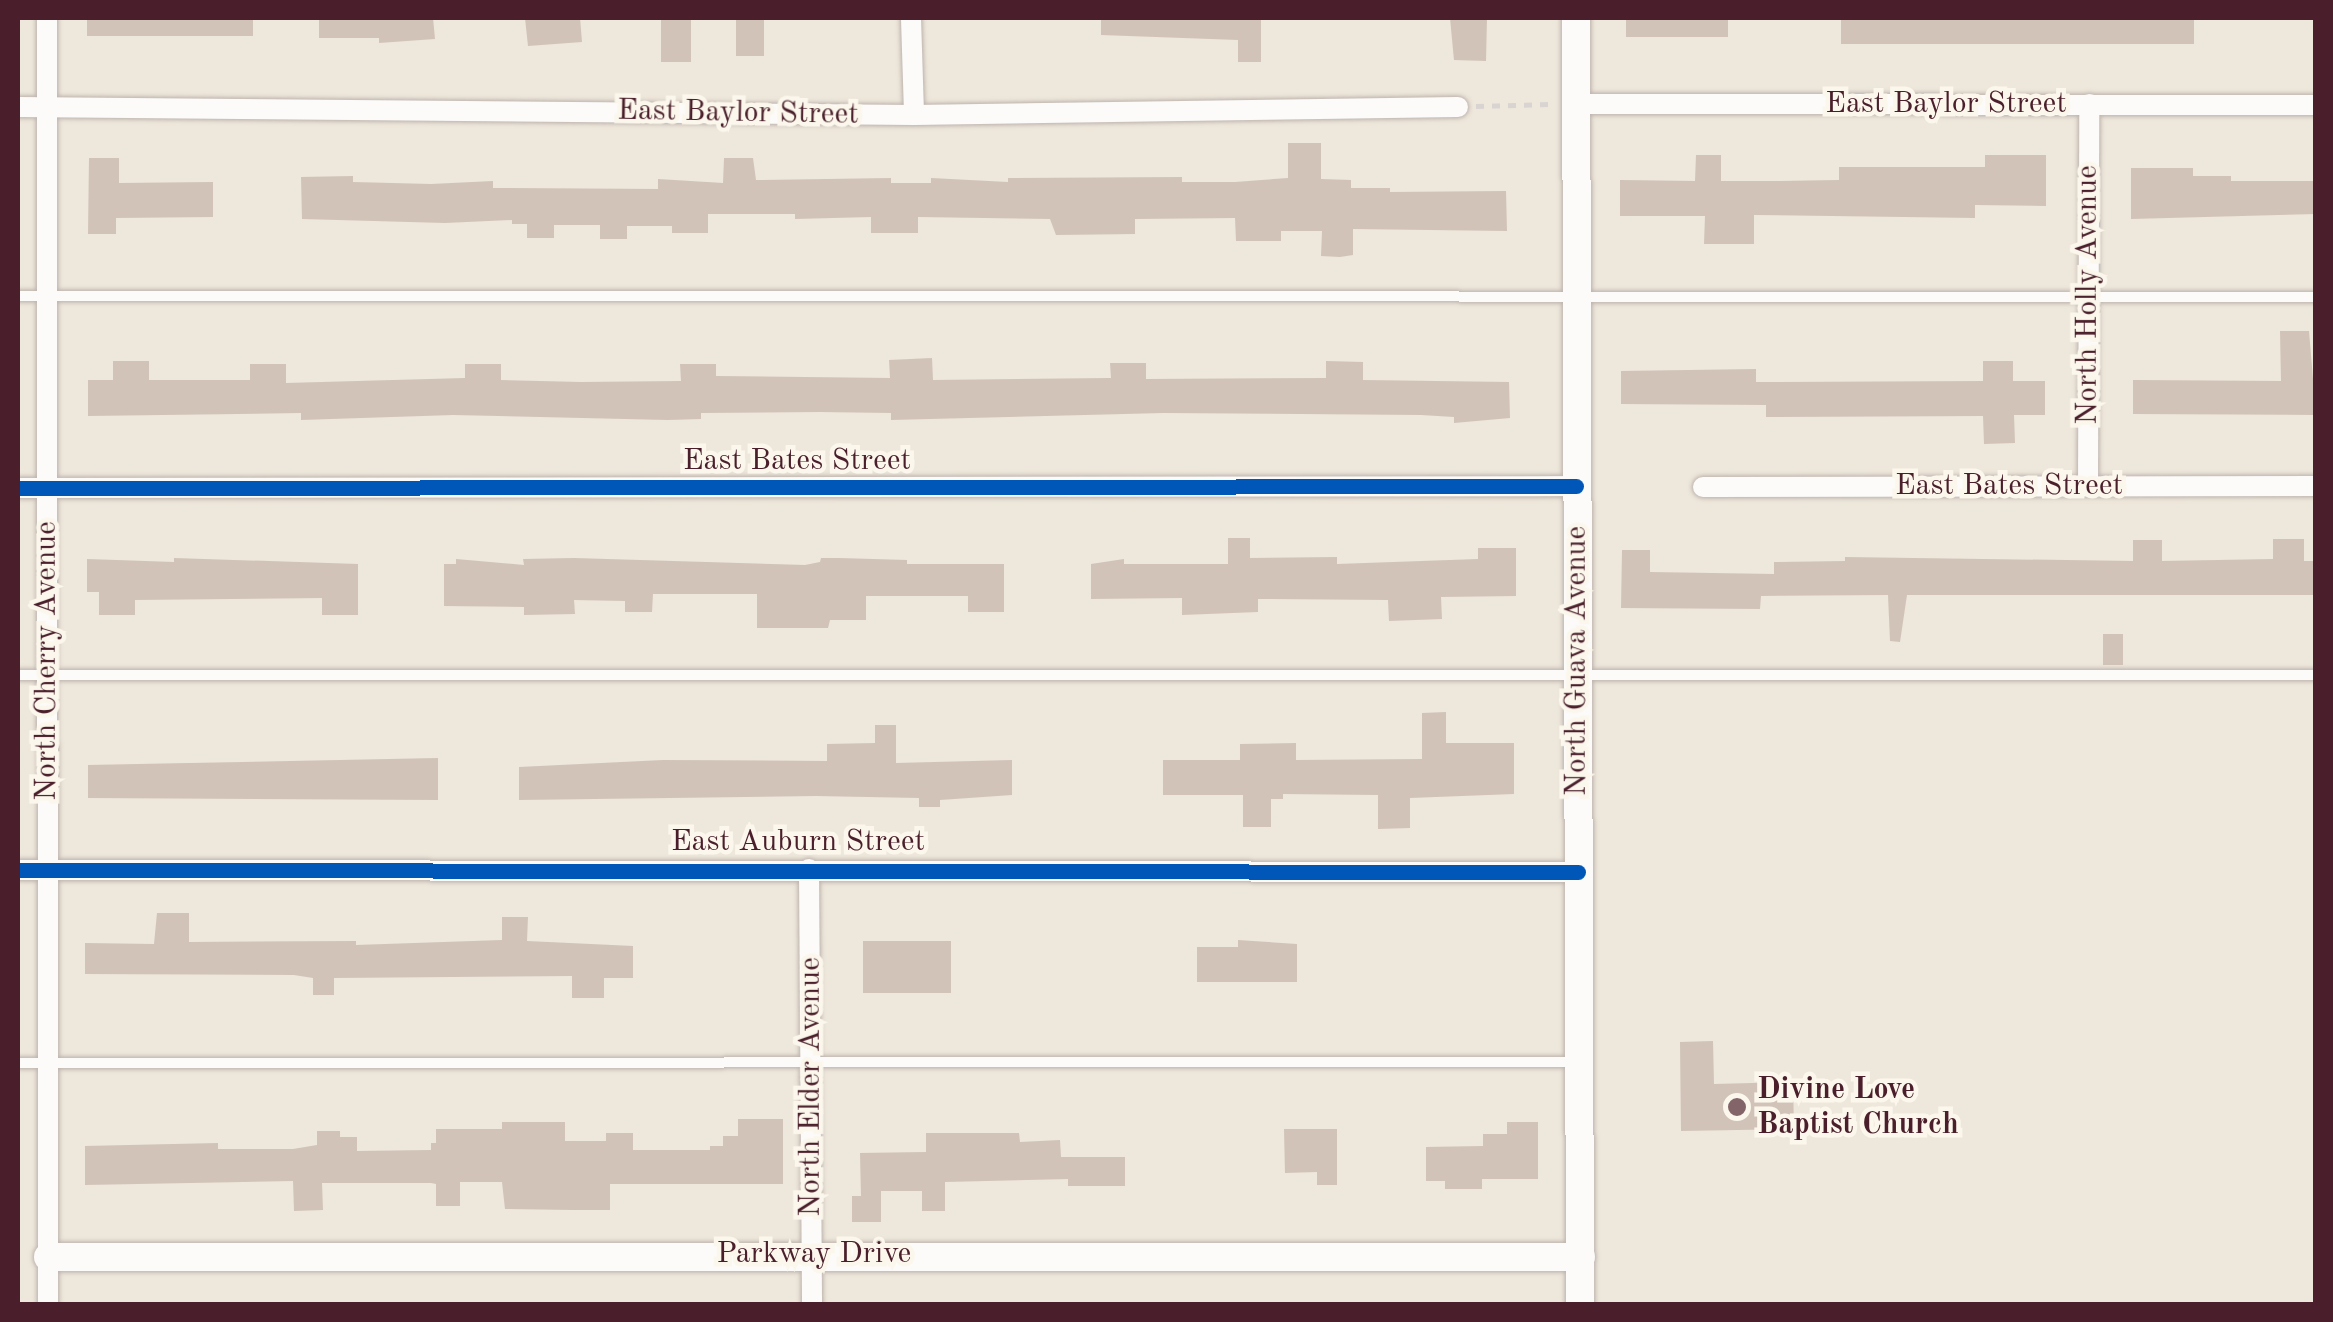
<!DOCTYPE html>
<style>
body{margin:0}
#map{position:relative;width:2333px;height:1322px;overflow:hidden;background:#eee7db;font-family:"Old Standard TT",serif}
div>[style]{position:absolute}
.building>*{inset:0;background:#d1c3b8;transform-origin:0 0}
.path>*{height:5px;margin-top:-2.5px;transform-origin:0;background:repeating-linear-gradient(90deg,#d9d4d2 0 8px,transparent 0 16px)}
.roads{filter:drop-shadow(0 0 2px #bdb4ae) drop-shadow(0 0 2px #bdb4ae)}
.lane>*{height:10px;margin:-5px;padding:0 5px;transform-origin:5px;border-radius:5px;background:#fcfbfa}
.street>*{height:20px;margin:-10px;padding:0 10px;transform-origin:10px;border-radius:10px;background:#fcfbfa}
.secondary>*{height:28px;margin:-14px;padding:0 14px;transform-origin:14px;border-radius:14px;background:#fcfbfa}
.cycleway>*{height:15px;margin:-7.5px;padding:0 7.5px;transform-origin:7.5px;border-radius:7.5px;background:#0057b8}
.dots>*{width:28px;height:28px;translate:-50% -50%;box-sizing:border-box;border:5px solid #fbf7ec;border-radius:50%}
span{translate:-50% -50%;white-space:nowrap;text-align:center;line-height:1.15;-webkit-text-stroke:9px #fbf7ec;paint-order:stroke}
.street-label{font-size:30px;color:#4a1f2b}
.poi-label{font-size:30px;color:#4a1f2b;font-weight:700}
.left{translate:0 -50%;text-align:left}
.frame{position:absolute;inset:0;border:20px solid #4a1f2b;pointer-events:none}
</style>
<div id="map">
<div class="building">
<div style="left:87px;top:18px;width:166px;height:18px"></div>
<div style="clip-path:polygon(319px 18px,433px 18px,435px 39px,379px 43px,379px 38px,319px 38px)"></div>
<div style="clip-path:polygon(525px 18px,580px 18px,582px 42px,528px 46px)"></div>
<div style="left:661px;top:18px;width:30px;height:44px"></div>
<div style="left:736px;top:18px;width:28px;height:38px"></div>
<div style="clip-path:polygon(1101px 18px,1261px 18px,1261px 62px,1238px 62px,1238px 40px,1101px 35px)"></div>
<div style="clip-path:polygon(1450px 18px,1487px 18px,1486px 61px,1454px 60px)"></div>
<div style="left:1626px;top:18px;width:102px;height:19px"></div>
<div style="left:1841px;top:18px;width:353px;height:26px"></div>
<div style="clip-path:polygon(1288px 143px,1321px 143px,1321px 179px,1351px 180px,1351px 188px,1390px 188px,1390px 192px,1506px 191px,1507px 231px,1353px 229px,1353px 255px,1340px 257px,1321px 256px,1322px 231px,1281px 231px,1281px 241px,1236px 241px,1235px 218px,1135px 219px,1135px 234px,1056px 235px,1050px 219px,918px 217px,918px 233px,871px 233px,871px 217px,795px 219px,795px 214px,708px 214px,708px 233px,672px 233px,672px 226px,627px 226px,627px 239px,600px 239px,600px 225px,554px 225px,554px 238px,527px 238px,527px 224px,512px 224px,512px 220px,445px 223px,302px 219px,301px 177px,353px 176px,353px 182px,431px 184px,493px 181px,493px 188px,658px 189px,658px 179px,723px 183px,724px 158px,753px 158px,756px 180px,891px 178px,891px 183px,931px 183px,931px 178px,1008px 182px,1008px 178px,1182px 177px,1182px 182px,1235px 182px,1288px 178px)"></div>
<div style="clip-path:polygon(1696px 155px,1721px 155px,1721px 181px,1779px 181px,1839px 180px,1839px 167px,1985px 167px,1985px 155px,2046px 155px,2046px 206px,1975px 205px,1975px 218px,1754px 215px,1754px 244px,1704px 244px,1705px 216px,1620px 216px,1620px 180px,1695px 181px)"></div>
<div style="clip-path:polygon(89px 158px,119px 158px,119px 183px,213px 182px,213px 217px,116px 218px,116px 234px,88px 234px)"></div>
<div style="clip-path:polygon(2131px 168px,2193px 168px,2193px 176px,2231px 176px,2231px 181px,2316px 181px,2316px 214px,2131px 219px)"></div>
<div style="clip-path:polygon(2280px 331px,2309px 331px,2316px 415px,2133px 414px,2133px 380px,2281px 381px)"></div>
<div style="clip-path:polygon(932px 358px,933px 380px,1111px 378px,1110px 363px,1146px 363px,1146px 379px,1326px 378px,1326px 361px,1363px 362px,1363px 380px,1509px 382px,1510px 418px,1454px 423px,1454px 417px,1421px 415px,1163px 413px,891px 420px,891px 413px,820px 412px,701px 413px,701px 419px,668px 420px,453px 415px,301px 420px,301px 413px,88px 416px,88px 380px,113px 380px,113px 361px,149px 361px,149px 380px,250px 380px,250px 364px,286px 364px,286px 383px,465px 378px,465px 364px,501px 364px,501px 380px,581px 382px,681px 381px,680px 364px,716px 364px,716px 376px,890px 378px,889px 360px)"></div>
<div style="clip-path:polygon(1983px 361px,2013px 361px,2013px 381px,2045px 381px,2045px 415px,2014px 415px,2015px 443px,1984px 444px,1983px 416px,1766px 417px,1766px 405px,1621px 404px,1621px 371px,1756px 369px,1756px 382px,1983px 381px)"></div>
<div style="clip-path:polygon(1228px 538px,1250px 538px,1250px 558px,1337px 557px,1337px 564px,1478px 559px,1478px 548px,1516px 548px,1516px 596px,1441px 597px,1442px 619px,1389px 621px,1388px 600px,1258px 599px,1258px 612px,1182px 615px,1182px 598px,1091px 599px,1091px 564px,1124px 559px,1124px 564px,1228px 564px)"></div>
<div style="clip-path:polygon(2273px 539px,2304px 539px,2304px 561px,2316px 561px,2316px 595px,1907px 595px,1900px 642px,1890px 641px,1888px 595px,1761px 596px,1760px 609px,1621px 608px,1622px 550px,1650px 550px,1650px 572px,1774px 574px,1774px 562px,1845px 561px,1845px 557px,2133px 561px,2133px 540px,2162px 540px,2162px 561px,2273px 559px)"></div>
<div style="clip-path:polygon(174px 558px,358px 564px,358px 615px,322px 615px,322px 598px,135px 600px,135px 615px,99px 615px,99px 592px,87px 592px,87px 559px,174px 562px)"></div>
<div style="clip-path:polygon(574px 558px,805px 565px,820px 562px,821px 558px,839px 558px,907px 560px,907px 564px,1004px 564px,1004px 612px,968px 612px,968px 596px,866px 596px,866px 620px,830px 620px,828px 628px,757px 628px,757px 594px,653px 594px,652px 612px,625px 612px,625px 601px,574px 600px,575px 614px,524px 615px,524px 607px,444px 606px,444px 564px,456px 564px,456px 559px,524px 565px,523px 559px)"></div>
<div style="left:2103px;top:634px;width:20px;height:31px"></div>
<div style="clip-path:polygon(1446px 712px,1446px 743px,1514px 743px,1514px 794px,1410px 798px,1410px 828px,1378px 829px,1378px 795px,1283px 794px,1283px 799px,1271px 799px,1271px 827px,1243px 827px,1243px 795px,1163px 795px,1163px 760px,1240px 760px,1240px 744px,1296px 743px,1296px 760px,1422px 759px,1422px 713px)"></div>
<div style="clip-path:polygon(875px 725px,896px 725px,896px 763px,1012px 760px,1012px 795px,940px 800px,940px 807px,919px 807px,919px 798px,816px 796px,519px 800px,519px 767px,663px 760px,827px 761px,827px 744px,875px 743px)"></div>
<div style="clip-path:polygon(438px 758px,438px 800px,88px 798px,88px 765px)"></div>
<div style="clip-path:polygon(157px 913px,189px 913px,189px 942px,356px 941px,356px 945px,502px 940px,502px 917px,528px 917px,527px 941px,633px 946px,633px 978px,604px 978px,604px 998px,572px 998px,572px 976px,334px 978px,334px 995px,313px 995px,313px 978px,294px 975px,85px 974px,85px 943px,154px 944px)"></div>
<div style="clip-path:polygon(1238px 940px,1297px 944px,1297px 982px,1197px 982px,1197px 947px,1238px 947px)"></div>
<div style="left:863px;top:941px;width:88px;height:52px"></div>
<div style="clip-path:polygon(1713px 1041px,1714px 1084px,1793px 1082px,1794px 1129px,1681px 1131px,1680px 1042px)"></div>
<div style="clip-path:polygon(738px 1119px,783px 1119px,783px 1184px,610px 1184px,610px 1210px,572px 1210px,505px 1209px,502px 1182px,460px 1182px,460px 1206px,436px 1206px,436px 1184px,431px 1183px,322px 1183px,323px 1210px,294px 1211px,293px 1181px,85px 1185px,85px 1146px,218px 1143px,218px 1149px,293px 1149px,317px 1145px,317px 1131px,340px 1131px,340px 1137px,357px 1137px,357px 1151px,431px 1150px,431px 1143px,436px 1143px,436px 1129px,502px 1129px,502px 1122px,565px 1122px,565px 1141px,606px 1141px,606px 1133px,633px 1133px,633px 1150px,710px 1150px,710px 1146px,723px 1146px,723px 1136px,738px 1136px)"></div>
<div style="clip-path:polygon(1507px 1122px,1538px 1122px,1538px 1179px,1482px 1179px,1482px 1189px,1445px 1189px,1445px 1181px,1426px 1181px,1426px 1147px,1483px 1146px,1483px 1134px,1507px 1134px)"></div>
<div style="clip-path:polygon(1284px 1129px,1337px 1129px,1337px 1185px,1317px 1185px,1317px 1172px,1285px 1173px)"></div>
<div style="clip-path:polygon(926px 1133px,1019px 1133px,1020px 1142px,1060px 1140px,1061px 1157px,1125px 1157px,1125px 1186px,1068px 1186px,1068px 1179px,945px 1182px,945px 1211px,922px 1211px,922px 1191px,881px 1191px,881px 1222px,852px 1222px,852px 1196px,861px 1196px,860px 1153px,926px 1152px)"></div>
</div>
<div class="path">
<div style="left:1476px;top:106px;width:74px;rotate:-1.5deg"></div>
</div>
<div class="roads">
<div class="lane">
<div style="left:18px;top:296px;width:2298px;rotate:0.02deg"></div>
<div style="left:18px;top:675px;width:2298px"></div>
<div style="left:18px;top:1063px;width:1558px;rotate:-0.04deg"></div>
</div>
<div class="street">
<div style="left:47px;top:18px;width:1286px;rotate:89.96deg"></div>
<div style="left:911px;top:18px;width:97px;rotate:88.2deg"></div>
<div style="left:1576px;top:104px;width:740px;rotate:0.08deg"></div>
<div style="left:18px;top:107px;width:896px;rotate:0.51deg"></div>
<div style="left:914px;top:115px;width:544px;rotate:-0.84deg"></div>
<div style="left:2088px;top:485px;width:381px;rotate:-89.8deg"></div>
<div style="left:1703px;top:487px;width:613px;rotate:-0.09deg"></div>
<div style="left:18px;top:488px;width:1558px;rotate:-0.07deg"></div>
<div style="left:809px;top:869px;width:435px;rotate:89.6deg"></div>
<div style="left:18px;top:870px;width:1560px;rotate:0.07deg"></div>
</div>
<div class="secondary">
<div style="left:1576px;top:18px;width:1286px;rotate:89.82deg"></div>
<div style="left:48px;top:1257px;width:1533px"></div>
</div>
</div>
<div class="cycleway">
<div style="left:18px;top:488px;width:1558px;rotate:-0.07deg"></div>
<div style="left:18px;top:870px;width:1560px;rotate:0.07deg"></div>
</div>
<div class="dots">
<div style="left:1737px;top:1107px;background:#836569"></div>
</div>
<div class="street-label">
<span style="left:1946px;top:104px">East Baylor Street</span>
<span style="left:738px;top:113px;rotate:1deg">East Baylor Street</span>
<span style="left:2088px;top:295px;rotate:-90deg">North Holly Avenue</span>
<span style="left:797px;top:461px">East Bates Street</span>
<span style="left:2009px;top:486px">East Bates Street</span>
<span style="left:47px;top:661px;rotate:-90deg">North Cherry Avenue</span>
<span style="left:1577px;top:661px;rotate:-90deg">North Guava Avenue</span>
<span style="left:798px;top:842px">East Auburn Street</span>
<span style="left:811px;top:1087px;rotate:-90deg">North Elder Avenue</span>
<span style="left:814px;top:1254px">Parkway Drive</span>
</div>
<div class="poi-label">
<span class="left" style="left:1757px;top:1107px">Divine Love<br>Baptist Church</span>
</div>
<div class="frame"></div>
</div>
